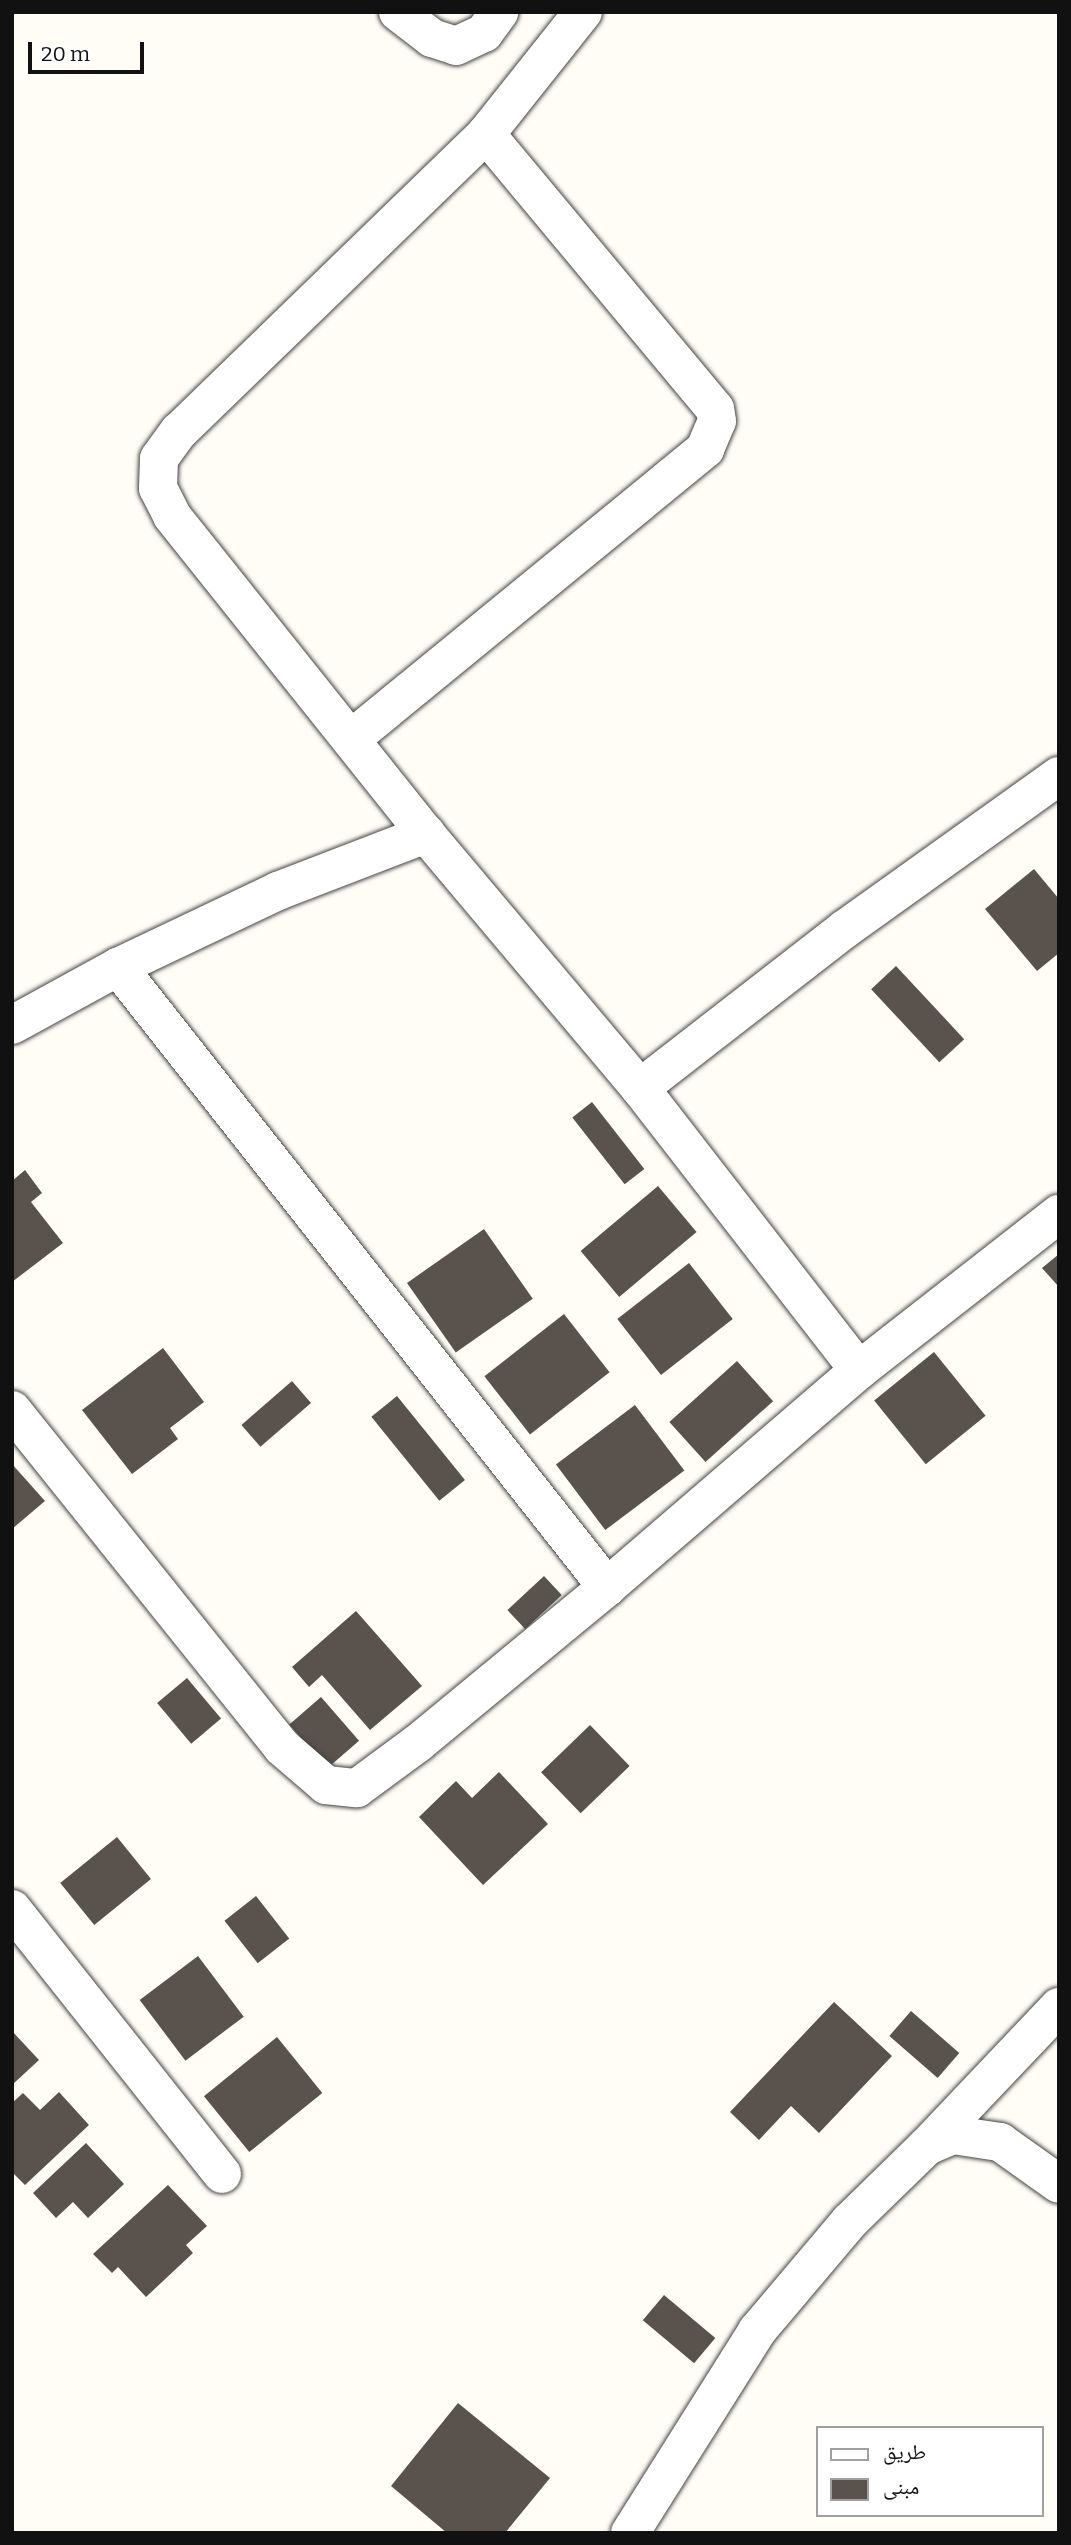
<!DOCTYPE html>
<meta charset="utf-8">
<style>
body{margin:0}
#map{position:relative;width:1071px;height:2545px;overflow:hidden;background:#fffdf5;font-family:Bitter,"Noto Naskh Arabic",serif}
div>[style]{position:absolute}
.building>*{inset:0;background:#5a524d;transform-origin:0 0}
.roads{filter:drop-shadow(0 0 2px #444) drop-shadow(0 0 2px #444)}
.street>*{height:38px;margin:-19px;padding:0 19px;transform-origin:19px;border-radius:19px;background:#fff}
span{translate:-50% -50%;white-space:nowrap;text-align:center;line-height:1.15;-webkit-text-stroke:7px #fff;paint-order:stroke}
.frame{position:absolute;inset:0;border:14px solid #111;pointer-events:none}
.legend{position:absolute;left:816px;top:2426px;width:228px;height:91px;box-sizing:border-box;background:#fff;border:2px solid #a0a0a0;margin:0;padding:9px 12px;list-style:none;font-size:21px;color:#111}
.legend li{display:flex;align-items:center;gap:14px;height:35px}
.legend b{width:35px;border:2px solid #a0a0a0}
.scale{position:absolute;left:28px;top:42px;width:116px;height:32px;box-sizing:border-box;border:4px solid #111;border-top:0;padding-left:9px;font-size:21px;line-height:24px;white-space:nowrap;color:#111;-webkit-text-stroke:5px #fff;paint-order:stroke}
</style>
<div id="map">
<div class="building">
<div style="clip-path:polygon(1034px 869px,1059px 899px,1059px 953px,1037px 971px,985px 909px)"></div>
<div style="left:896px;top:966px;width:100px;height:34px;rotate:47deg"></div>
<div style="left:592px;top:1102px;width:85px;height:25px;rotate:52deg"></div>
<div style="clip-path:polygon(25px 1170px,42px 1193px,31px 1202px,63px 1243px,12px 1282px,12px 1181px)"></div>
<div style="left:658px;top:1186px;width:60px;height:101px;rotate:50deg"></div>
<div style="left:484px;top:1229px;width:85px;height:94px;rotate:55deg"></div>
<div style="clip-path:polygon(1059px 1254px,1059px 1287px,1042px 1268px)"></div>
<div style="left:689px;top:1263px;width:71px;height:91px;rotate:52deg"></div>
<div style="left:564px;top:1314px;width:74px;height:101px;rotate:52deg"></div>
<div style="clip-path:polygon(163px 1348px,204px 1402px,170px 1428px,178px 1439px,132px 1474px,82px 1410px)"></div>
<div style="left:934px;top:1352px;width:82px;height:77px;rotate:51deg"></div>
<div style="left:737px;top:1361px;width:54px;height:91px;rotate:48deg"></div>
<div style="left:292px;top:1381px;width:29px;height:67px;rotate:49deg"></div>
<div style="left:397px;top:1396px;width:108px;height:33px;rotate:51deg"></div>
<div style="left:635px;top:1405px;width:82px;height:99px;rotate:53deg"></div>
<div style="clip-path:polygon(12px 1464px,45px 1501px,12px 1529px)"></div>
<div style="left:544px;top:1576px;width:26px;height:50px;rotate:47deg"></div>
<div style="clip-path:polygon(356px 1611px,422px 1686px,370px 1730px,322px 1675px,309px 1687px,292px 1667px)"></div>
<div style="left:187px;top:1678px;width:53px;height:39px;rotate:50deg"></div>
<div style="left:321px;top:1697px;width:58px;height:42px;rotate:49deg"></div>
<div style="left:590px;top:1725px;width:57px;height:68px;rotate:46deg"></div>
<div style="clip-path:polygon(499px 1772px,548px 1824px,483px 1885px,419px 1817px,456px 1781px,472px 1798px)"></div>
<div style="left:117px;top:1837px;width:54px;height:73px;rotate:51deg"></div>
<div style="left:256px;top:1896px;width:54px;height:40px;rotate:52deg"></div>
<div style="left:198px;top:1956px;width:76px;height:73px;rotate:53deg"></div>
<div style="clip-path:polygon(834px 2002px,892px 2056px,819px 2133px,791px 2106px,759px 2140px,730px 2112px)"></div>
<div style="left:911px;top:2011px;width:64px;height:33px;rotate:41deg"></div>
<div style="clip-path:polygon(12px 2031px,39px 2060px,12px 2085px)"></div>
<div style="left:277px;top:2037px;width:72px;height:94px;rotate:51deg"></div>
<div style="clip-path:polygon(59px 2092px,89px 2125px,25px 2185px,12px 2172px,12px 2103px,23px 2093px,40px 2110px)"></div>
<div style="clip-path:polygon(86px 2143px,124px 2184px,88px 2218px,73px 2202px,56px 2218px,33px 2193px)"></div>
<div style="clip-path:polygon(168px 2185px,207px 2226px,186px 2245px,193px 2253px,146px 2297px,118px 2267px,112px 2273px,93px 2254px)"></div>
<div style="left:664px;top:2295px;width:67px;height:33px;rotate:40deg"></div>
<div style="clip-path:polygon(458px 2403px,550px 2478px,505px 2533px,447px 2533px,391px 2486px)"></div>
</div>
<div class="roads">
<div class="street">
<div style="left:398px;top:12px;width:43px;rotate:37.4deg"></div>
<div style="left:432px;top:38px;width:25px;rotate:18deg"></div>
<div style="left:456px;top:46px;width:31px;rotate:-25deg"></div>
<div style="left:484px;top:33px;width:26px;rotate:-54deg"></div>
<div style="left:583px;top:12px;width:156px;rotate:128.5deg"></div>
<div style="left:486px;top:134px;width:427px;rotate:135.9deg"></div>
<div style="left:179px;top:431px;width:34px;rotate:126deg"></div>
<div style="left:159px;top:459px;width:29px;rotate:92deg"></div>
<div style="left:158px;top:488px;width:31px;rotate:63deg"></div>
<div style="left:172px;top:516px;width:407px;rotate:51.4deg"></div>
<div style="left:426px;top:834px;width:332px;rotate:49.9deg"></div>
<div style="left:640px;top:1088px;width:357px;rotate:52.2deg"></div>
<div style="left:351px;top:739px;width:458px;rotate:-39.3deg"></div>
<div style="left:705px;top:449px;width:30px;rotate:-67deg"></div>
<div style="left:717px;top:421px;width:12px;rotate:-99deg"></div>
<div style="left:715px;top:409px;width:358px;rotate:-129.8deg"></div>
<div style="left:118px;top:967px;width:790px;rotate:51.74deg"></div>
<div style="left:12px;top:1025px;width:121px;rotate:-28.7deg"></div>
<div style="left:118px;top:967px;width:177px;rotate:-25.4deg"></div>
<div style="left:278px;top:891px;width:159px;rotate:-21.1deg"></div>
<div style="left:640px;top:1088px;width:259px;rotate:-37.8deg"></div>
<div style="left:845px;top:929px;width:263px;rotate:-35.6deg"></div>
<div style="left:12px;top:1410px;width:432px;rotate:51.3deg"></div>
<div style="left:282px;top:1747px;width:58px;rotate:40.8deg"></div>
<div style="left:326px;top:1785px;width:31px;rotate:6deg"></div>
<div style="left:357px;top:1788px;width:76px;rotate:-36.4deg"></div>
<div style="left:418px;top:1743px;width:245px;rotate:-39.5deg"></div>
<div style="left:607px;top:1587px;width:333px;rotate:-40.7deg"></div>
<div style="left:859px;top:1370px;width:254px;rotate:-38deg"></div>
<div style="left:12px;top:1909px;width:338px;rotate:51.6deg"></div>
<div style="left:927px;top:2146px;width:192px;rotate:-46.5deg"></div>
<div style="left:630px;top:2533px;width:239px;rotate:-57.8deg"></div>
<div style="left:757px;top:2331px;width:143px;rotate:-49.8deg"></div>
<div style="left:849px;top:2222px;width:109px;rotate:-44.3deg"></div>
<div style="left:927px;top:2146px;width:28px;rotate:-23deg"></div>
<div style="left:953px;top:2135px;width:48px;rotate:8.5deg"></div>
<div style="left:1000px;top:2142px;width:72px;rotate:35.4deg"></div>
</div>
</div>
<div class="frame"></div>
<ul class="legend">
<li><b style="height:9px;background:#fff"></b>طريق</li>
<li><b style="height:19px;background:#5a524d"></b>مبنى</li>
</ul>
<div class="scale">20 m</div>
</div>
